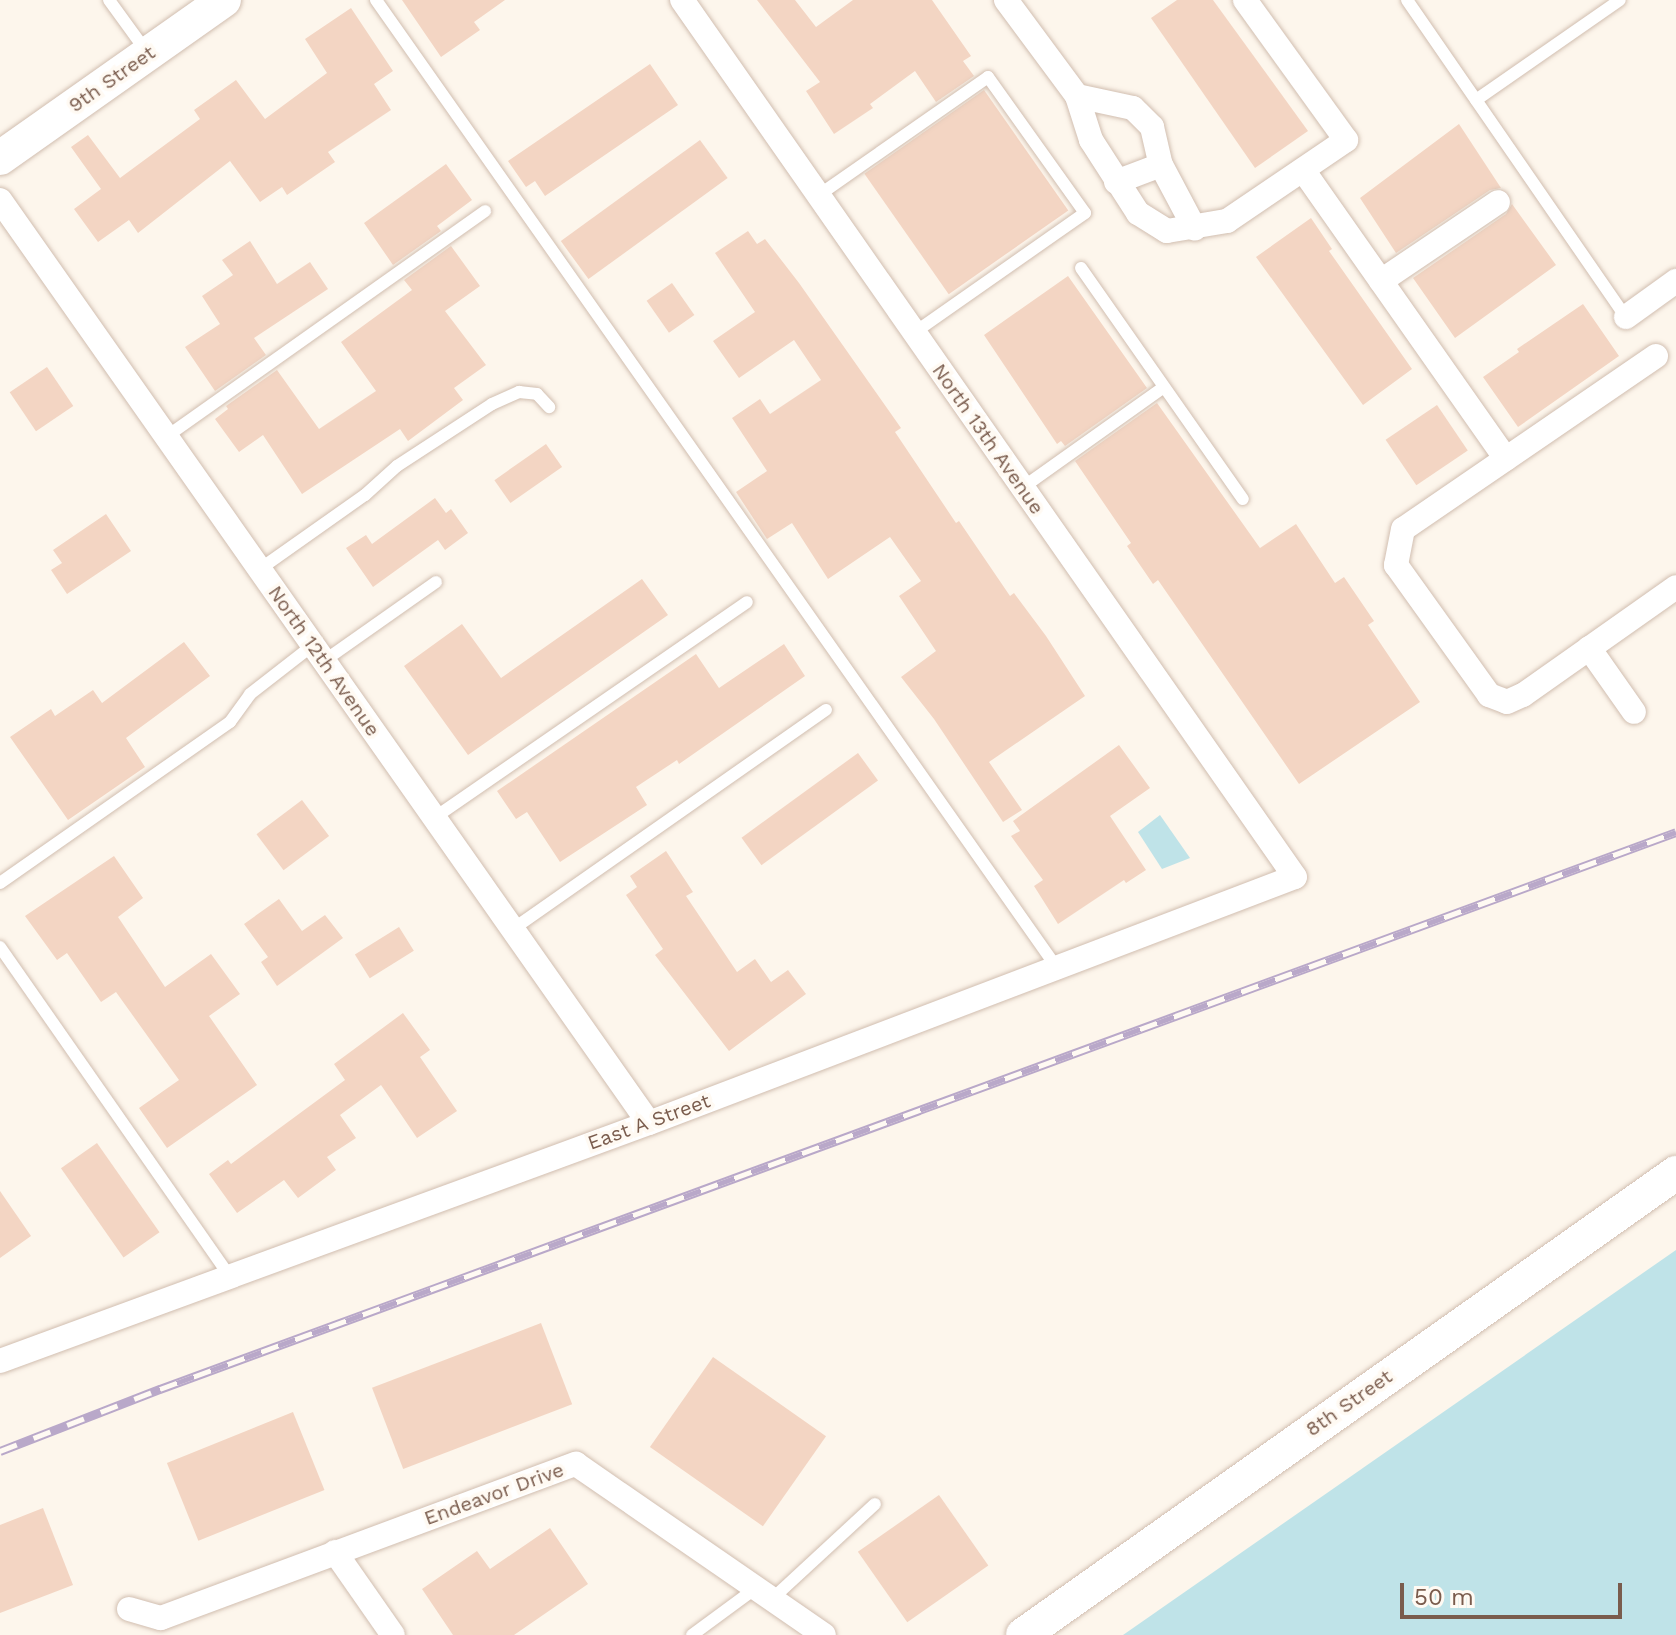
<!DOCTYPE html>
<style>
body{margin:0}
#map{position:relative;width:1676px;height:1635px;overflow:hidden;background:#fdf6ec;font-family:"Work Sans",sans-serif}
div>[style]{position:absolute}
.water>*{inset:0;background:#bfe3e8}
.building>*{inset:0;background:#f3d5c3;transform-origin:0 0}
.roads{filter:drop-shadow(0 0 2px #d1beb0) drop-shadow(0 0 2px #d1beb0)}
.lane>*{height:12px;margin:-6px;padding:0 6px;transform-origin:6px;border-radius:6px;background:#fff}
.street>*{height:24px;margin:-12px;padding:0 12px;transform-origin:12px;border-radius:12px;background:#fff}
.secondary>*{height:34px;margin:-17px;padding:0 17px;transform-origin:17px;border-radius:17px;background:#fff}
.rail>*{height:9px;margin-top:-4.5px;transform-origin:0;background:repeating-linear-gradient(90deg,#fffaf3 0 18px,#b9a8c9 0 36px);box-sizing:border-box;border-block:2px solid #b9a8c9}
span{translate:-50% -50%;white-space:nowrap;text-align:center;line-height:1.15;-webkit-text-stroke:7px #fffaf3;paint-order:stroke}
.street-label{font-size:20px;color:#7a5c4d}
.scale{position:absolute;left:1400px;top:1583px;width:222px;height:36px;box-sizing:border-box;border:4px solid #7a5c4d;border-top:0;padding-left:10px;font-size:24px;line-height:28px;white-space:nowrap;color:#7a5c4d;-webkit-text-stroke:6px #fffaf3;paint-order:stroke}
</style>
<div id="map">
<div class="water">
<div style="clip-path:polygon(1160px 815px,1190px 858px,1162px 869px,1138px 832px)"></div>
<div style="clip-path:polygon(1676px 1250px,1676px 1635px,1123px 1635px)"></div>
</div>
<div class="building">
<div style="clip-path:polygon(402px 0,505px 0,474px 22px,480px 30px,441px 57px)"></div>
<div style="clip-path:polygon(757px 0,795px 0,816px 27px,853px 0,932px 0,971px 56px,963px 61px,974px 76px,936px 102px,915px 71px,870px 104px,873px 108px,834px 134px,806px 91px,820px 82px)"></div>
<div style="clip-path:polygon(1177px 0,1213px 0,1308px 131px,1255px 168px,1151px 18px)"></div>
<div style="clip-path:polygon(351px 8px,393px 71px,374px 84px,391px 110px,328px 152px,335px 162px,287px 195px,282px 187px,260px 202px,230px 161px,138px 233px,129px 220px,98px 242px,74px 209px,101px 189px,71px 147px,88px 135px,120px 178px,200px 119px,194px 110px,236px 80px,265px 119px,327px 73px,305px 39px)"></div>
<div style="clip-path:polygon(650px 64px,678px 105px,545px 196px,535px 181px,526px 187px,508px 161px)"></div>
<div style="left:984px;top:90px;width:147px;height:146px;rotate:55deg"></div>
<div style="clip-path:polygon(1459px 124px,1501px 188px,1490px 190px,1396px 253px,1360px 198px)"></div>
<div style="left:700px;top:140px;width:47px;height:172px;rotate:54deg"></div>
<div style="clip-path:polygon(446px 164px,472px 200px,437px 226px,441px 231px,393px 265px,364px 223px)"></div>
<div style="clip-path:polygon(1512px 204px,1556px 265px,1455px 338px,1413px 278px,1506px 214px)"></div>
<div style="clip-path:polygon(1311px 218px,1332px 249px,1329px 251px,1412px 369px,1363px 405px,1256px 257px)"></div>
<div style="clip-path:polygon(748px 231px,757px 244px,765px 239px,799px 283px,901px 428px,895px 432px,956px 523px,959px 521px,1010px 596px,1014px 593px,1046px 636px,1085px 696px,989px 762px,1022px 810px,1003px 822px,934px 719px,901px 677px,936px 651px,899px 596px,921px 581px,890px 537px,828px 579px,792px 523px,767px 539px,736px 492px,767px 471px,732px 418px,760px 399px,770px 414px,821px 380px,794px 340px,739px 378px,713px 341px,755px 312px,715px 253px)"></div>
<div style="clip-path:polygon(250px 241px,277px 284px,310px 262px,328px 289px,254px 338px,266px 355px,215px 391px,185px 347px,220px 324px,202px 296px,233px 275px,222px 260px)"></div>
<div style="clip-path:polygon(451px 246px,480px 286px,445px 311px,486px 365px,454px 388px,463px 400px,408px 441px,400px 429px,302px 494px,263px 435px,239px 452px,215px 419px,228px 409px,226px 406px,277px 370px,319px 429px,376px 391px,341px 342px,412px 290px,404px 280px)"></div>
<div style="clip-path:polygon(1068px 276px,1147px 388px,1065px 446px,1061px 441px,1057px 444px,984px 335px)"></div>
<div style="left:672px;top:283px;width:39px;height:31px;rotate:55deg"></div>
<div style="clip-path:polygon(1583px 304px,1619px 356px,1518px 427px,1483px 377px,1519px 352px,1517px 349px)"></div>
<div style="left:47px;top:367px;width:47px;height:45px;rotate:56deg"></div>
<div style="clip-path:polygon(1157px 403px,1260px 548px,1296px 524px,1335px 583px,1344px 577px,1374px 621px,1368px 625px,1420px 702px,1299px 784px,1158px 580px,1153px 584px,1127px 546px,1131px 543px,1075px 461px)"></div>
<div style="left:1437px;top:405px;width:55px;height:62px;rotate:56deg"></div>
<div style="left:546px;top:444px;width:28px;height:63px;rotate:55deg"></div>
<div style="clip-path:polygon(435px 498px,446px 513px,451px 509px,468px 533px,445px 550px,438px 540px,373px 587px,346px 548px,366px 535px,372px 544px)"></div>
<div style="clip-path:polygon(106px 514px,131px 551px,67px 594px,51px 570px,62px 563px,53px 550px)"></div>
<div style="clip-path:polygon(642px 579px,668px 615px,468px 755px,404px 666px,462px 624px,501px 678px)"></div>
<div style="clip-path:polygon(184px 642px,210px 676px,126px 738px,145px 767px,68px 820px,10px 737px,51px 709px,55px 716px,93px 690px,102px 703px)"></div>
<div style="clip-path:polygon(784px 644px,805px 676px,679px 764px,677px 760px,636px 787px,647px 805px,560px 862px,527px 812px,516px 819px,497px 791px,696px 654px,719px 688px)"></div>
<div style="clip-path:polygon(1119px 745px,1150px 788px,1110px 816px,1146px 870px,1126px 883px,1124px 880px,1058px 924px,1034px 886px,1043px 880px,1011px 836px,1020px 831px,1013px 821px)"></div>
<div style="left:858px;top:753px;width:34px;height:144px;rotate:54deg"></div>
<div style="left:302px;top:800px;width:45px;height:57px;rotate:53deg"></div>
<div style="clip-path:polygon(666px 851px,693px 892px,686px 896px,737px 972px,755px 959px,771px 982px,788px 970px,806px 994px,729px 1051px,655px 955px,663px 949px,626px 895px,637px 887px,630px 876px)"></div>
<div style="clip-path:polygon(114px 856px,143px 898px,118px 917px,165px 987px,211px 954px,240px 994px,209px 1016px,257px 1085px,167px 1148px,139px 1108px,179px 1080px,116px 992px,101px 1002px,67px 953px,57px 960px,25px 916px)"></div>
<div style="clip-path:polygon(279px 899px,302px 931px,325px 915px,343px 938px,277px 986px,261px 962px,268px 957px,244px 924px)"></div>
<div style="left:399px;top:927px;width:28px;height:52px;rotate:58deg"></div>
<div style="clip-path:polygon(403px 1013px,430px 1050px,420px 1057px,457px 1111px,417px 1138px,381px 1085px,340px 1115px,356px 1138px,327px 1157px,336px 1170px,298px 1198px,284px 1180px,237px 1213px,209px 1174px,228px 1160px,231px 1164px,345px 1080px,334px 1064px)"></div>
<div style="left:97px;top:1143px;width:109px;height:44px;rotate:55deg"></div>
<div style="clip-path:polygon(0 1191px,31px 1236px,0 1258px)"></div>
<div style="left:541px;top:1323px;width:87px;height:181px;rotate:69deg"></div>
<div style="left:713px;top:1357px;width:138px;height:110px;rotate:35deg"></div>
<div style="left:293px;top:1412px;width:84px;height:136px;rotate:68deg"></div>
<div style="left:939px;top:1495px;width:86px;height:99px;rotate:55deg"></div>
<div style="clip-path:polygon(43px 1508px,73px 1585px,0 1613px,0 1525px)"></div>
<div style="clip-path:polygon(550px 1528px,588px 1584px,514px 1635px,453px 1635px,422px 1589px,477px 1551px,490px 1569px)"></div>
</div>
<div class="roads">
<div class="lane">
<div style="left:109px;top:0;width:63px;rotate:54deg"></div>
<div style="left:376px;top:0;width:1184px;rotate:54.87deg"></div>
<div style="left:1407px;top:0;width:385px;rotate:55.4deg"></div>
<div style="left:1476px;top:100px;width:175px;rotate:-34.8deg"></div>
<div style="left:819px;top:195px;width:206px;rotate:-34.9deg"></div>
<div style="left:988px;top:77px;width:167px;rotate:54.5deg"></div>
<div style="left:1085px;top:213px;width:208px;rotate:145deg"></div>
<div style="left:1081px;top:268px;width:282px;rotate:55deg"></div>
<div style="left:166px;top:437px;width:391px;rotate:-35.3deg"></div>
<div style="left:1022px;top:488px;width:174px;rotate:-35.4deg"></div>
<div style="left:260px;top:569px;width:128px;rotate:-35.2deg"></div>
<div style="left:365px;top:495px;width:43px;rotate:-42.2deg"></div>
<div style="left:397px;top:466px;width:113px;rotate:-33.1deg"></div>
<div style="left:492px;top:404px;width:30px;rotate:-24deg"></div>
<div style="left:519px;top:392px;width:18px;rotate:6deg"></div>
<div style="left:537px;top:394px;width:18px;rotate:47deg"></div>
<div style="left:324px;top:661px;width:137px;rotate:-35.2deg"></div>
<div style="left:434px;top:818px;width:380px;rotate:-34.6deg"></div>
<div style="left:0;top:883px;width:281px;rotate:-35deg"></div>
<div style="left:230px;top:722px;width:34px;rotate:-54deg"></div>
<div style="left:250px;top:694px;width:80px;rotate:-37.9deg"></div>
<div style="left:513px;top:929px;width:382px;rotate:-35deg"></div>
<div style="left:0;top:947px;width:402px;rotate:55.1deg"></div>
<div style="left:772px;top:1599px;width:140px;rotate:-42.7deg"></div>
<div style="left:692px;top:1635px;width:79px;rotate:-36.3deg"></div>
</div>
<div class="street">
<div style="left:1006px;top:0;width:119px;rotate:53.5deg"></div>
<div style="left:1077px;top:96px;width:46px;rotate:72.3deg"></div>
<div style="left:1091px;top:140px;width:87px;rotate:57.2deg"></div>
<div style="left:1138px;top:213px;width:34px;rotate:32deg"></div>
<div style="left:1167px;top:231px;width:61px;rotate:-9.5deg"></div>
<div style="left:1227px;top:221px;width:144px;rotate:-34.2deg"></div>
<div style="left:1346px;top:140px;width:173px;rotate:-125.8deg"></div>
<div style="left:1077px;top:96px;width:57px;rotate:12.1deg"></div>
<div style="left:1133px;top:108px;width:27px;rotate:45deg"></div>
<div style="left:1152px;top:127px;width:39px;rotate:77deg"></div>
<div style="left:1161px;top:165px;width:72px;rotate:62deg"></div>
<div style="left:1303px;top:170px;width:353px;rotate:54.9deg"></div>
<div style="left:1116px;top:182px;width:48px;rotate:-20.7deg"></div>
<div style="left:0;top:200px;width:1128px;rotate:54.89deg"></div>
<div style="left:1381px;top:281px;width:141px;rotate:-34deg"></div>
<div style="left:1626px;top:317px;width:62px;rotate:-35.8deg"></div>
<div style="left:1656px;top:356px;width:306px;rotate:145.6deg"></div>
<div style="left:1403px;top:529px;width:37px;rotate:101deg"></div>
<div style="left:1396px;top:565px;width:160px;rotate:54.4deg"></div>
<div style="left:1489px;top:695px;width:19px;rotate:21deg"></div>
<div style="left:1507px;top:702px;width:17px;rotate:-24deg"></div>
<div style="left:1523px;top:695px;width:187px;rotate:-35.2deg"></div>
<div style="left:1589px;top:648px;width:78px;rotate:54.9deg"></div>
<div style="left:0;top:1361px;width:691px;rotate:-20.14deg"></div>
<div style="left:649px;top:1123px;width:691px;rotate:-20.85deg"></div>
<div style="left:1295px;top:877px;width:1070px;rotate:-124.95deg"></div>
<div style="left:335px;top:1552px;width:101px;rotate:55.1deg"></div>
<div style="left:129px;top:1609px;width:33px;rotate:16deg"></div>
<div style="left:161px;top:1618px;width:443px;rotate:-20.4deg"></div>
<div style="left:576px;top:1464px;width:301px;rotate:34.6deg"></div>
</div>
<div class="secondary">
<div style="left:0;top:158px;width:274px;rotate:-35.2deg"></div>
<div style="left:1023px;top:1635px;width:800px;rotate:-35.28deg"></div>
</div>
</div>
<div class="rail">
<div style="left:0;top:1451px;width:172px;rotate:-21.2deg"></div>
<div style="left:160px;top:1389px;width:1615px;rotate:-20.17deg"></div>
</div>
<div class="street-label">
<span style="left:112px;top:79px;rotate:-35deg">9th Street</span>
<span style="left:988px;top:439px;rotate:55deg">North 13th Avenue</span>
<span style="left:324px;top:661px;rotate:55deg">North 12th Avenue</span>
<span style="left:649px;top:1122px;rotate:-20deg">East A Street</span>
<span style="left:1349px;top:1403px;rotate:-35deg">8th Street</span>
<span style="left:494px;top:1494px;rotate:-20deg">Endeavor Drive</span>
</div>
<div class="scale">50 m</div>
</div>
